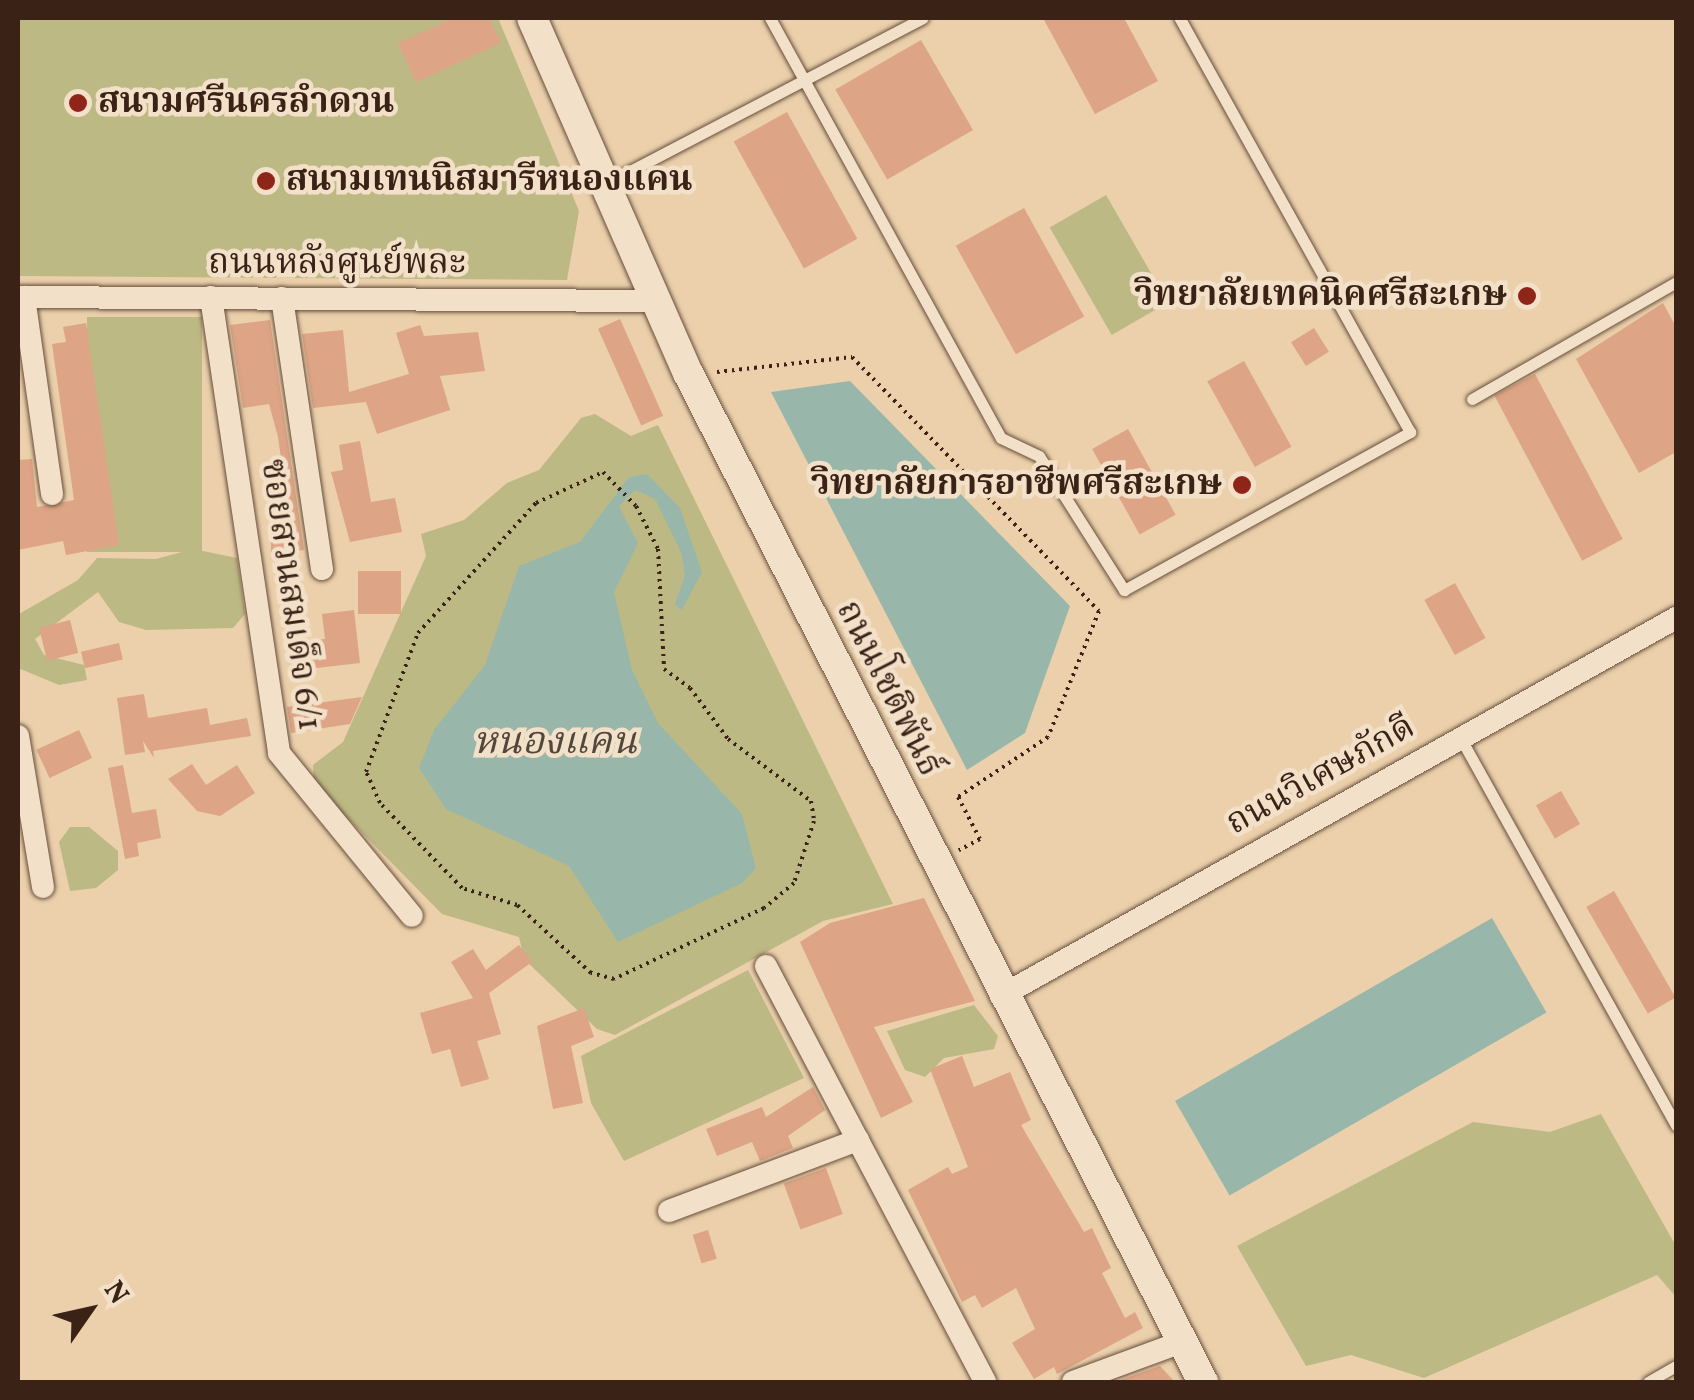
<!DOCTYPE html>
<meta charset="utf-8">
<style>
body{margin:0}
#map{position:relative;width:1694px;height:1400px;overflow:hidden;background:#ebd0ab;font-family:Vollkorn,"Noto Serif Thai",serif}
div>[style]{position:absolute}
.green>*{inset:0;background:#bdb984;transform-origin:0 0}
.water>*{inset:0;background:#98b7aa;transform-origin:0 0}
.building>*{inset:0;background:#dda485;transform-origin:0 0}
.path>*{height:4px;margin-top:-2px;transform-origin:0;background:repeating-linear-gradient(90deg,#3b2217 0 2.5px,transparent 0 7.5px)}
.roads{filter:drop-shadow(0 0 2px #674e3c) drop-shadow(0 0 2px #674e3c)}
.service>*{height:11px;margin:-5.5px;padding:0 5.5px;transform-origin:5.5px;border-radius:5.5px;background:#f2e0c8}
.minor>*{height:22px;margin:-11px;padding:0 11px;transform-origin:11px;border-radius:11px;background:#f2e0c8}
.tertiary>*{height:30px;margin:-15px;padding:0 15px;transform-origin:15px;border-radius:15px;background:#f2e0c8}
.dots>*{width:28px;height:28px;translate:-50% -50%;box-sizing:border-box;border:5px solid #f2e0c8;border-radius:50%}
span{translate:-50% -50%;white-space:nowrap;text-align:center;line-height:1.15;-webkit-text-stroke:9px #f2e0c8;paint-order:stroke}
.poi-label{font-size:35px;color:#3b2217;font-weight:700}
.left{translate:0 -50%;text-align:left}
.right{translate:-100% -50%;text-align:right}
.street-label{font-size:35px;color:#3b2217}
.water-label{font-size:38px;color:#52473c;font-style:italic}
.frame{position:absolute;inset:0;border:20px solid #3b2217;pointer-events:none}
.north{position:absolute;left:40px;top:1260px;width:100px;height:100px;-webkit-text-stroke:8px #f2e0c8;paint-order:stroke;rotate:56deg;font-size:28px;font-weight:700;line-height:40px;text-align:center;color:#3b2217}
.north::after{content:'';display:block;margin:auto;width:35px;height:45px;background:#3b2217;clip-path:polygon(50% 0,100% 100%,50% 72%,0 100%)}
</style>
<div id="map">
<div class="green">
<div style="clip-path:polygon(18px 18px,498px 18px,579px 211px,567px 280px,18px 276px)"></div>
<div style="left:1106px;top:195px;width:124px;height:65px;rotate:60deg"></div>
<div style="left:87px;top:317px;width:115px;height:235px"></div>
<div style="clip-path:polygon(595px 414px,631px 436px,658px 425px,893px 904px,823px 921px,615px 1035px,597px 1029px,524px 959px,519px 937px,442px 914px,314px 784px,313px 765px,343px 742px,426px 556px,421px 534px,464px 520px,507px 483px,539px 470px,581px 418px)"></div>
<div style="clip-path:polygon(193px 549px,237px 558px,245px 614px,233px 628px,146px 630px,119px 622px,98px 592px,35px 639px,44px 655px,84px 665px,87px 680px,59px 685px,18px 668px,19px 614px,78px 580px,97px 558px,156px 559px)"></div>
<div style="clip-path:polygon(70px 827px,89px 827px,118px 851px,118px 870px,96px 888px,70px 891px,59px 842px)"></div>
<div style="clip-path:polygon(748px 970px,804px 1078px,624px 1161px,591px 1103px,581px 1056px)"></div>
<div style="clip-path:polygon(974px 1005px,998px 1036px,994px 1049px,944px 1058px,925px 1077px,905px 1070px,887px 1031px)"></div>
<div style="clip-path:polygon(1601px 1114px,1676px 1246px,1676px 1297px,1657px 1275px,1424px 1378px,1351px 1355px,1306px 1366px,1237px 1246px,1473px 1122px,1550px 1132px)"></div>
</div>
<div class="water">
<div style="clip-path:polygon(850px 381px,1070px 606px,1025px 733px,967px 770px,771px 392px)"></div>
<div style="clip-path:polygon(647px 474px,680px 508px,702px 572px,682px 610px,675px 604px,685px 575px,681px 552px,655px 499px,635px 490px,619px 506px,638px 543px,614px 592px,632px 670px,658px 723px,742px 814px,756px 868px,742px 883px,618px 942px,569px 866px,446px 809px,419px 768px,434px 730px,485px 665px,519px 566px,580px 542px,629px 477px)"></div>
<div style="left:1492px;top:918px;width:109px;height:366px;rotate:60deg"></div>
</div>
<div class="building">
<div style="clip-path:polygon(454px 18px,489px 18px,501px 43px,416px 82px,398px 43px)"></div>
<div style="clip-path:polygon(1043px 18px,1124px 18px,1158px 81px,1095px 114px)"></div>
<div style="left:921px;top:40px;width:104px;height:99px;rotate:60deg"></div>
<div style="left:787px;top:112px;width:145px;height:61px;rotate:61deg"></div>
<div style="left:1024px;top:208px;width:124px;height:78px;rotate:61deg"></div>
<div style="clip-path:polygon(1663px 303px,1676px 327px,1676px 452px,1639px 473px,1576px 359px)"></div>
<div style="left:620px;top:319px;width:106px;height:24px;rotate:66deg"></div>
<div style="clip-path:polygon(270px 320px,304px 550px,271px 554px,271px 496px,286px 494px,278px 437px,269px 404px,243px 408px,230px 325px)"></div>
<div style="clip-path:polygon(86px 323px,119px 545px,66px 555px,63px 541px,18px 550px,18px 460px,32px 459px,37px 507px,74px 500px,52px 344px,66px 342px,63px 327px)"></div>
<div style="clip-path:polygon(420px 325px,424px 336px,478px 332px,485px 371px,440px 376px,450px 410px,377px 434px,366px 402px,313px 408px,302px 334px,343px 330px,349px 392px,409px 374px,396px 333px)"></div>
<div style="left:1314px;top:328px;width:28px;height:27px;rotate:58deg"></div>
<div style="left:1244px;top:361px;width:98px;height:42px;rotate:61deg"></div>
<div style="left:1535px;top:374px;width:187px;height:46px;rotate:62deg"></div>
<div style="left:1128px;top:429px;width:98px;height:41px;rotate:61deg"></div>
<div style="clip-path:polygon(360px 441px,371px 502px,395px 498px,402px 532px,350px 542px,331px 472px,343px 470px,339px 445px)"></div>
<div style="left:358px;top:571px;width:43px;height:43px"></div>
<div style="left:1455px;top:583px;width:63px;height:35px;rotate:61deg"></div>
<div style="clip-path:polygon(354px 610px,360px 663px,308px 669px,305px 641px,325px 639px,322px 614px)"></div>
<div style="left:70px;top:620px;width:34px;height:32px;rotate:76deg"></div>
<div style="left:119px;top:643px;width:17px;height:39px;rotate:77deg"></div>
<div style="clip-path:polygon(144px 694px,148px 718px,207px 708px,210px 725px,247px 718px,251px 736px,153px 751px,154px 758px,143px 741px,145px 752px,125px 755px,117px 698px)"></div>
<div style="clip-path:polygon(362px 697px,350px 724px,291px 733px,287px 707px)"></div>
<div style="left:79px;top:730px;width:31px;height:47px;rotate:65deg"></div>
<div style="clip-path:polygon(192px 764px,206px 785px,237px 765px,255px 793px,220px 816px,197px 811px,168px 779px)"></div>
<div style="clip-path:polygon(123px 765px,132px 813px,156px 809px,161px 838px,137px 843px,139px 856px,125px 859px,108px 768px)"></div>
<div style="left:1561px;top:791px;width:38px;height:29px;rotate:60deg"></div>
<div style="left:1614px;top:891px;width:123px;height:32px;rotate:60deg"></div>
<div style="clip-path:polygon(924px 898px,975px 1001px,874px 1027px,913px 1102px,881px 1118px,800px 942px,830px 923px)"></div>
<div style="clip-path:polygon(519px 945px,532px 962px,489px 993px,501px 1034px,477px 1041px,489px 1079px,461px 1087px,450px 1049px,432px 1054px,420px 1013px,473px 998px,451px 962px,473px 949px,486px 970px)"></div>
<div style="clip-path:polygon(584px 1008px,594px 1037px,571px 1046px,583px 1103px,553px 1109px,537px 1026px)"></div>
<div style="clip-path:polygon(962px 1056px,974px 1087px,1010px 1072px,1031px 1120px,1021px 1125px,1084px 1232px,1092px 1228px,1111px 1268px,1102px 1273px,1125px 1318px,1135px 1312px,1143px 1328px,1057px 1374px,1054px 1367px,1034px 1379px,1012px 1343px,1035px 1329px,1016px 1288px,982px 1308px,975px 1295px,962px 1302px,908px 1190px,948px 1167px,952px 1174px,968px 1167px,930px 1069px)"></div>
<div style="clip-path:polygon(813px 1087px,825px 1110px,788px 1136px,793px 1148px,760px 1161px,752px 1142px,717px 1156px,706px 1129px,762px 1107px,766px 1117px)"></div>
<div style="left:826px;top:1168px;width:49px;height:45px;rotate:70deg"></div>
<div style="left:708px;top:1230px;width:30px;height:16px;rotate:73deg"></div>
<div style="clip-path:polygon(1160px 1366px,1175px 1382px,1115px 1382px)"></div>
</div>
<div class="path">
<div style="left:717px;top:372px;width:136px;rotate:-6.3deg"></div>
<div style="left:852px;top:357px;width:354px;rotate:45.8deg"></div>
<div style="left:1099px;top:611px;width:136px;rotate:112deg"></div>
<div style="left:1048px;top:737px;width:108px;rotate:146.3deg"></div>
<div style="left:958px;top:797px;width:47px;rotate:62.4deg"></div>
<div style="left:980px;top:839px;width:24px;rotate:152deg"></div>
<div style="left:603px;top:472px;width:47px;rotate:45.9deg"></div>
<div style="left:636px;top:506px;width:48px;rotate:62.9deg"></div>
<div style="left:658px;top:549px;width:120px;rotate:87.1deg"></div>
<div style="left:664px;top:669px;width:32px;rotate:36deg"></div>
<div style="left:690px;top:688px;width:64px;rotate:53.3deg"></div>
<div style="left:728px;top:739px;width:104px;rotate:36.8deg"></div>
<div style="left:811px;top:801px;width:20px;rotate:81deg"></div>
<div style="left:814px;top:821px;width:65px;rotate:107.9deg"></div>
<div style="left:794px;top:883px;width:39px;rotate:140deg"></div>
<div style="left:764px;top:908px;width:166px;rotate:154.7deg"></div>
<div style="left:614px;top:979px;width:24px;rotate:-165deg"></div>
<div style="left:591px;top:973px;width:100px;rotate:-137.4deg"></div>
<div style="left:517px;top:905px;width:58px;rotate:-162.8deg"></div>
<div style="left:462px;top:888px;width:118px;rotate:-134deg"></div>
<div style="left:380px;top:803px;width:34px;rotate:-114deg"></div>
<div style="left:366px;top:772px;width:148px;rotate:-69.5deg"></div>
<div style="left:418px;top:633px;width:176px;rotate:-47.8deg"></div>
<div style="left:536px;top:503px;width:74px;rotate:-24.8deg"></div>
</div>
<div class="roads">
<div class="service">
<div style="left:770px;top:18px;width:479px;rotate:61.2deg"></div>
<div style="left:1001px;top:438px;width:42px;rotate:25.3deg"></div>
<div style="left:1039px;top:456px;width:159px;rotate:57.6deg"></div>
<div style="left:1124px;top:590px;width:327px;rotate:-28.9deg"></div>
<div style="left:1410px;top:432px;width:474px;rotate:-119.1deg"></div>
<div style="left:607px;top:183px;width:356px;rotate:-27.6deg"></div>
<div style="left:1472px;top:399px;width:235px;rotate:-29.8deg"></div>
<div style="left:1461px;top:739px;width:442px;rotate:60.9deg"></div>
<div style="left:1648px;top:1382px;width:32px;rotate:-30deg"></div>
</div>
<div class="minor">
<div style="left:18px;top:297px;width:638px;rotate:0.36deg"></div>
<div style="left:24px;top:297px;width:199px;rotate:81.9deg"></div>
<div style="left:211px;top:297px;width:461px;rotate:81.5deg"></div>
<div style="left:279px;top:753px;width:210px;rotate:50.8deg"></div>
<div style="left:282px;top:298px;width:274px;rotate:81.6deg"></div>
<div style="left:18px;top:736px;width:153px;rotate:80.6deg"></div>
<div style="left:766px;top:966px;width:470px;rotate:62.2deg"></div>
<div style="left:1001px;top:996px;width:774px;rotate:-29.25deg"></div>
<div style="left:669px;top:1211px;width:202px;rotate:-20.6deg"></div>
<div style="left:1073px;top:1382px;width:116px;rotate:-20.2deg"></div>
</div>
<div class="tertiary">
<div style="left:532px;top:18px;width:388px;rotate:66.3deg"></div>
<div style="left:688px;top:373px;width:1133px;rotate:62.96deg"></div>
</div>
</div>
<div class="dots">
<div style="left:78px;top:103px;background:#8f2418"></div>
<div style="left:266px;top:181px;background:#8f2418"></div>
<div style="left:1527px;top:296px;background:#8f2418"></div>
<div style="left:1242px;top:485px;background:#8f2418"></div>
</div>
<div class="poi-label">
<span class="left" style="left:98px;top:103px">สนามศรีนครลำดวน</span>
<span class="left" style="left:286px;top:181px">สนามเทนนิสมารีหนองแคน</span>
<span class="right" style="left:1507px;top:296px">วิทยาลัยเทคนิคศรีสะเกษ</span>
<span class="right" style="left:1222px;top:485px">วิทยาลัยการอาชีพศรีสะเกษ</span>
</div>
<div class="street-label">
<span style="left:337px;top:264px">ถนนหลังศูนย์พละ</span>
<span style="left:290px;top:595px;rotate:82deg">ซอยสวนสมเด็จ 6/1</span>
<span style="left:888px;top:689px;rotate:63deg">ถนนโชติพันธ์</span>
<span style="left:1321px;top:776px;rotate:-29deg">ถนนวิเศษภักดี</span>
</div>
<div class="water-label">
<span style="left:555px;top:744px">หนองแคน</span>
</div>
<div class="frame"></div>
<div class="north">N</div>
</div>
